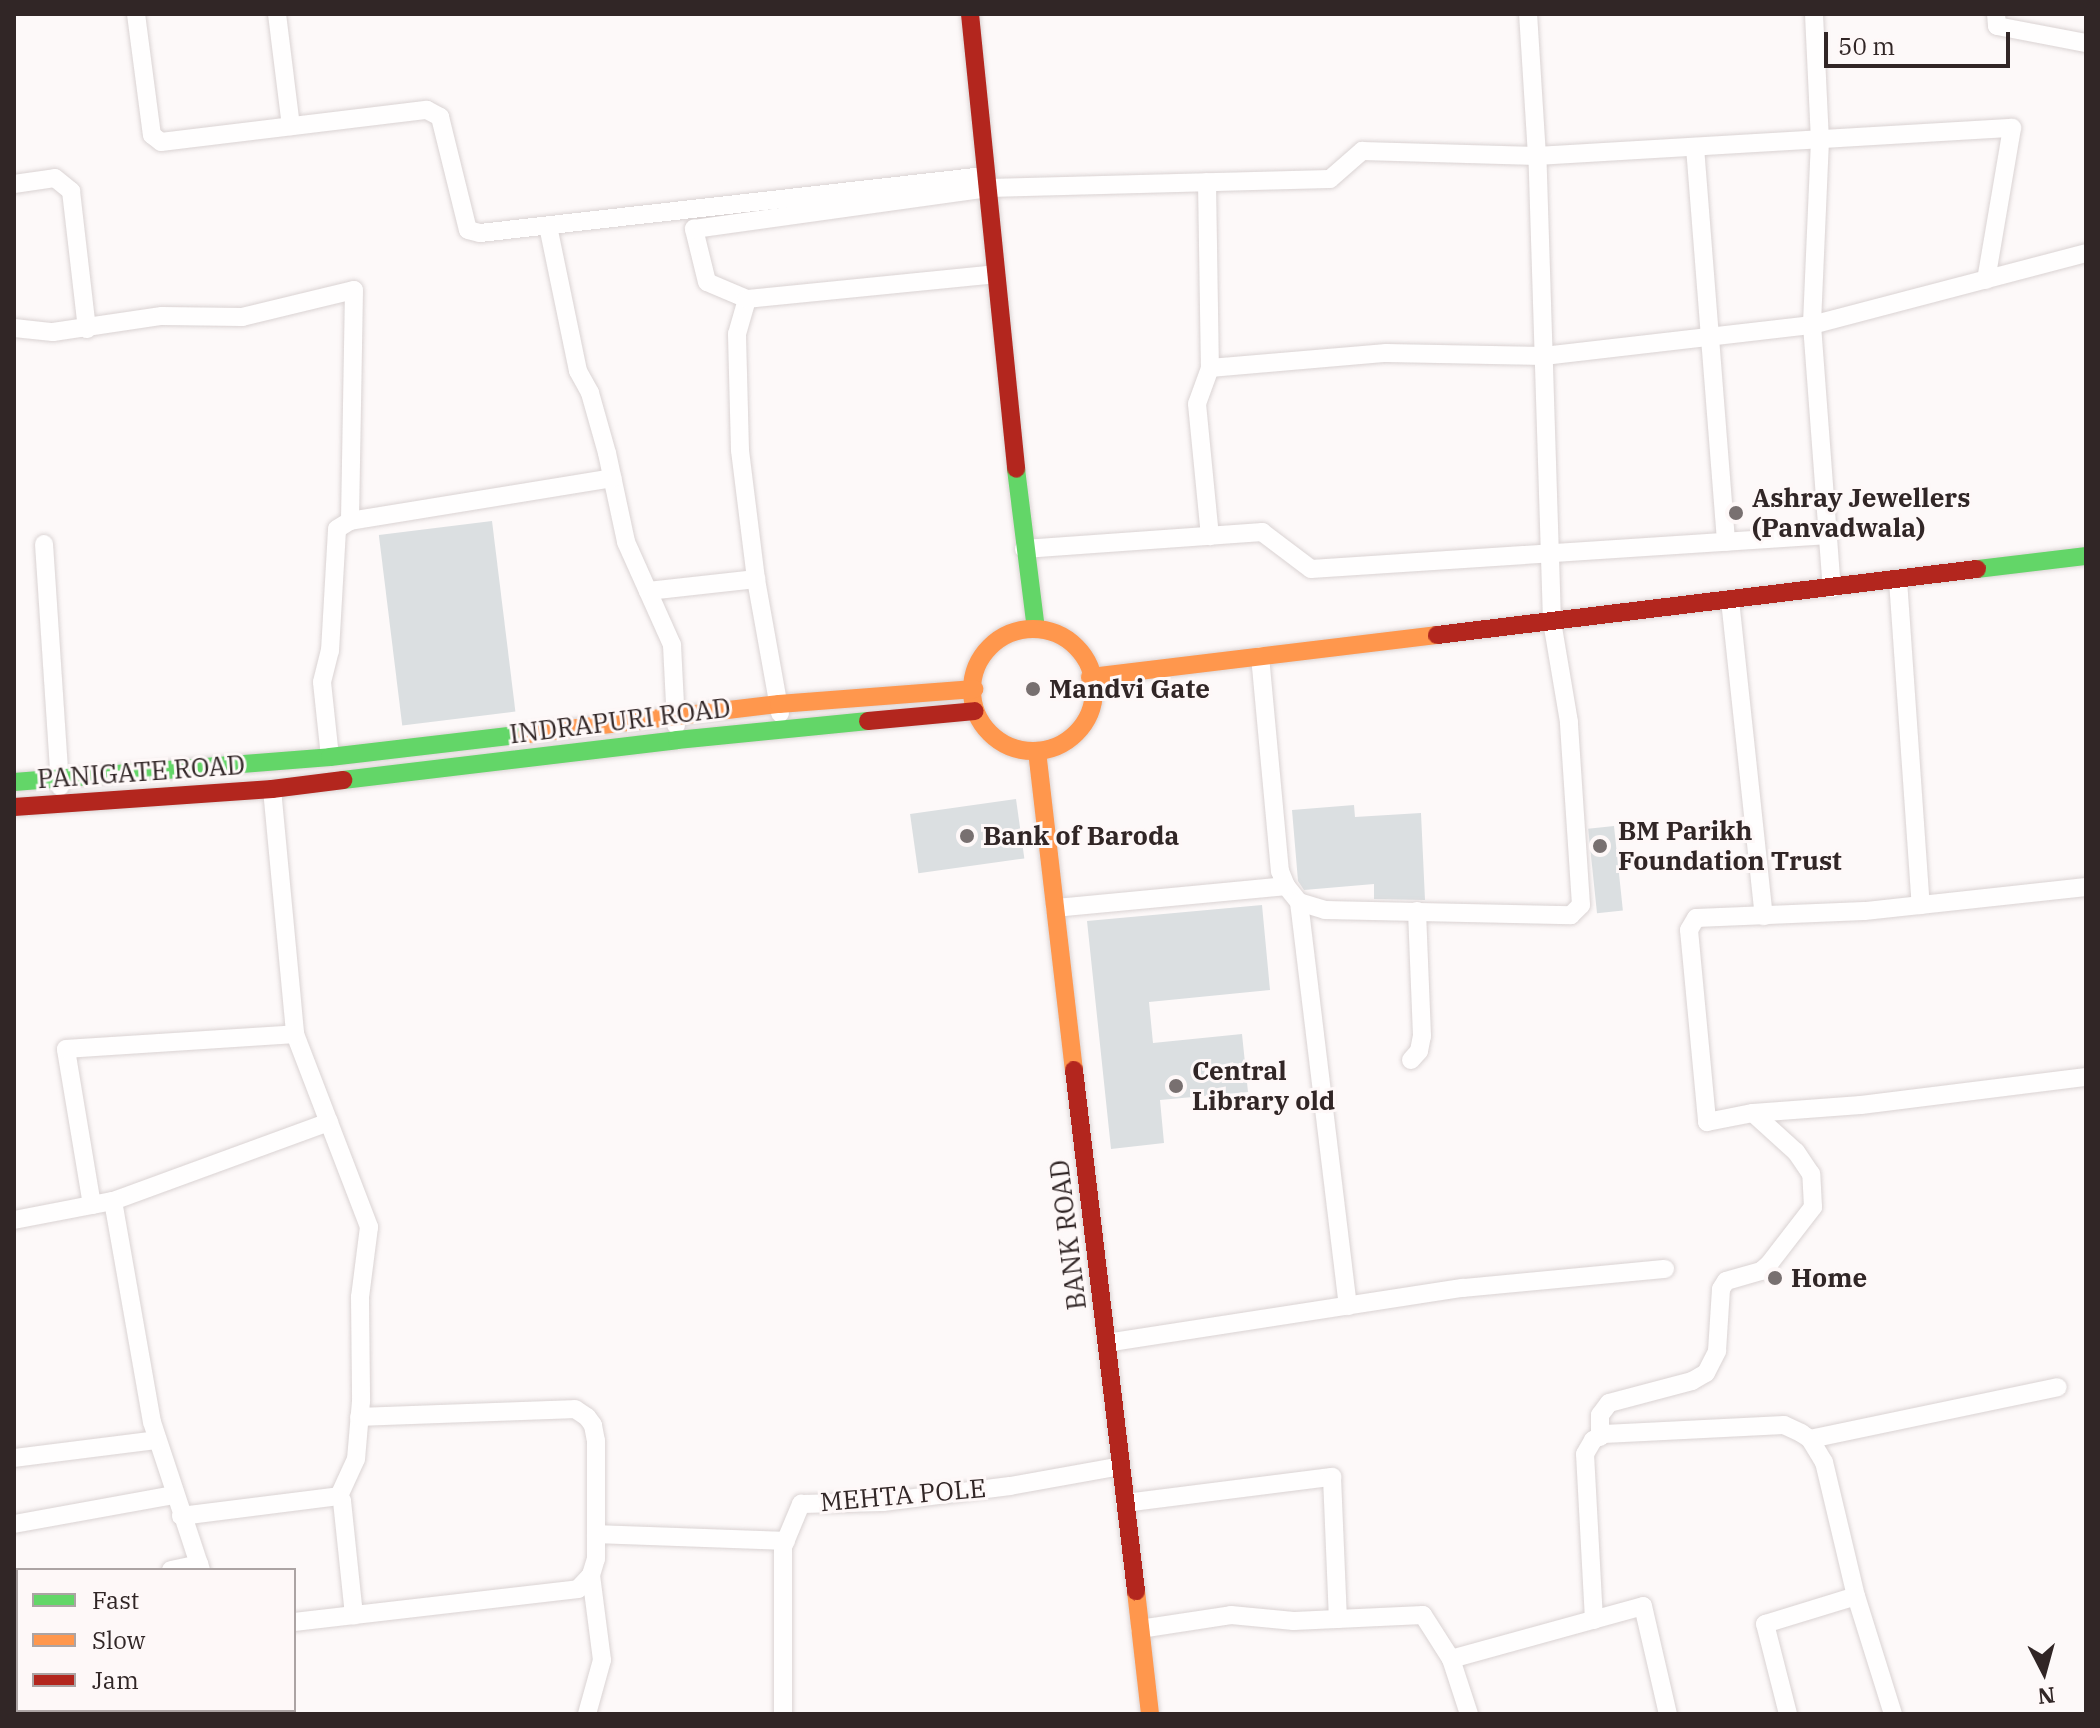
<!DOCTYPE html>
<style>
body{margin:0}
#map{position:relative;width:2100px;height:1728px;overflow:hidden;background:#fdf9f9;font-family:"IBM Plex Serif",serif}
div>[style]{position:absolute}
.building>*{inset:0;background:#dbdfe1;transform-origin:0 0}
.roads{filter:drop-shadow(0 0 2px #dad3d3) drop-shadow(0 0 2px #dad3d3)}
.street>*{height:18px;margin:-9px;padding:0 9px;transform-origin:9px;border-radius:9px;background:#fffefe}
.fast>*{height:18px;margin:-9px;padding:0 9px;transform-origin:9px;border-radius:9px;background:#63d668}
.slow>*{height:18px;margin:-9px;padding:0 9px;transform-origin:9px;border-radius:9px;background:#ff974d}
.slow>.ring{margin:-9px;padding:0;box-sizing:content-box;background:none;border:18px solid #ff974d;border-radius:50%}
.jam>*{height:18px;margin:-9px;padding:0 9px;transform-origin:9px;border-radius:9px;background:#b3261e}
.dots>*{width:22px;height:22px;translate:-50% -50%;box-sizing:border-box;border:4px solid #fef8f8;border-radius:50%}
span{translate:-50% -50%;white-space:nowrap;text-align:center;line-height:1.15;-webkit-text-stroke:6px #fef8f8;paint-order:stroke}
.poi-label{font-size:26px;color:#312626;font-weight:700}
.left{translate:0 -50%;text-align:left}
.street-label{font-size:26px;color:#312626}
.frame{position:absolute;inset:0;border:16px solid #312626;pointer-events:none}
.legend{position:absolute;left:16px;top:1568px;width:280px;height:144px;box-sizing:border-box;background:#fef8f8;border:2px solid #aca4a4;margin:0;padding:10px 14px;list-style:none;font-size:24px;color:#312626}
.legend li{display:flex;align-items:center;gap:16px;height:40px}
.legend b{width:40px;border:2px solid #aca4a4}
.north{position:absolute;left:2004px;top:1632px;width:80px;height:80px;-webkit-text-stroke:6px #fef8f8;paint-order:stroke;rotate:174deg;font-size:22px;font-weight:700;line-height:32px;text-align:center;color:#312626}
.north::after{content:'';display:block;margin:auto;width:28px;height:36px;background:#312626;clip-path:polygon(50% 0,100% 100%,50% 72%,0 100%)}
.scale{position:absolute;left:1824px;top:32px;width:186px;height:36px;box-sizing:border-box;border:4px solid #312626;border-top:0;padding-left:10px;font-size:24px;line-height:28px;white-space:nowrap;color:#312626;-webkit-text-stroke:6px #fef8f8;paint-order:stroke}
</style>
<div id="map">
<div class="building">
<div style="left:492px;top:521px;width:192px;height:114px;rotate:83deg"></div>
<div style="left:1016px;top:799px;width:60px;height:107px;rotate:82deg"></div>
<div style="clip-path:polygon(1354px 805px,1355px 817px,1421px 813px,1425px 900px,1374px 899px,1374px 884px,1304px 890px,1298px 881px,1292px 810px)"></div>
<div style="left:1614px;top:826px;width:85px;height:26px;rotate:84deg"></div>
<div style="clip-path:polygon(1262px 905px,1270px 990px,1149px 1002px,1153px 1043px,1242px 1034px,1248px 1092px,1160px 1100px,1164px 1143px,1111px 1149px,1087px 921px)"></div>
</div>
<div class="roads">
<div class="street">
<div style="left:136px;top:14px;width:122px;rotate:82.5deg"></div>
<div style="left:152px;top:135px;width:11px;rotate:38deg"></div>
<div style="left:161px;top:142px;width:268px;rotate:-6.9deg"></div>
<div style="left:427px;top:110px;width:15px;rotate:28deg"></div>
<div style="left:440px;top:117px;width:116px;rotate:76.1deg"></div>
<div style="left:468px;top:230px;width:12px;rotate:14deg"></div>
<div style="left:480px;top:233px;width:507px;rotate:-6.45deg"></div>
<div style="left:277px;top:14px;width:113px;rotate:82.9deg"></div>
<div style="left:1814px;top:14px;width:126px;rotate:87.3deg"></div>
<div style="left:1820px;top:140px;width:185px;rotate:92.5deg"></div>
<div style="left:1812px;top:325px;width:264px;rotate:85.7deg"></div>
<div style="left:1996px;top:14px;width:12px;rotate:85deg"></div>
<div style="left:1997px;top:26px;width:91px;rotate:10.8deg"></div>
<div style="left:1695px;top:147px;width:396px;rotate:85.5deg"></div>
<div style="left:1207px;top:182px;width:186px;rotate:89.1deg"></div>
<div style="left:1210px;top:368px;width:38px;rotate:110deg"></div>
<div style="left:1197px;top:404px;width:133px;rotate:84.4deg"></div>
<div style="left:14px;top:184px;width:41px;rotate:-8.3deg"></div>
<div style="left:55px;top:178px;width:21px;rotate:39deg"></div>
<div style="left:71px;top:191px;width:139px;rotate:83.4deg"></div>
<div style="left:548px;top:226px;width:148px;rotate:78.3deg"></div>
<div style="left:578px;top:371px;width:25px;rotate:61deg"></div>
<div style="left:590px;top:393px;width:62px;rotate:74.2deg"></div>
<div style="left:607px;top:453px;width:91px;rotate:77.9deg"></div>
<div style="left:626px;top:542px;width:113px;rotate:65.9deg"></div>
<div style="left:672px;top:645px;width:80px;rotate:87.1deg"></div>
<div style="left:747px;top:299px;width:43px;rotate:-157deg"></div>
<div style="left:707px;top:282px;width:55px;rotate:-103.8deg"></div>
<div style="left:694px;top:229px;width:297px;rotate:-7.9deg"></div>
<div style="left:988px;top:188px;width:342px;rotate:-1.5deg"></div>
<div style="left:1330px;top:179px;width:43px;rotate:-41.2deg"></div>
<div style="left:1362px;top:151px;width:175px;rotate:1.6deg"></div>
<div style="left:1537px;top:156px;width:476px;rotate:-3.4deg"></div>
<div style="left:2012px;top:128px;width:154px;rotate:99.7deg"></div>
<div style="left:14px;top:328px;width:39px;rotate:6deg"></div>
<div style="left:53px;top:332px;width:110px;rotate:-8.4deg"></div>
<div style="left:162px;top:316px;width:80px;rotate:0.7deg"></div>
<div style="left:242px;top:317px;width:115px;rotate:-13.6deg"></div>
<div style="left:354px;top:290px;width:231px;rotate:91deg"></div>
<div style="left:350px;top:521px;width:266px;rotate:-9.3deg"></div>
<div style="left:1210px;top:368px;width:177px;rotate:-4.9deg"></div>
<div style="left:1386px;top:353px;width:158px;rotate:1.1deg"></div>
<div style="left:1544px;top:356px;width:270px;rotate:-6.6deg"></div>
<div style="left:1812px;top:325px;width:283px;rotate:-14.7deg"></div>
<div style="left:44px;top:544px;width:243px;rotate:86.2deg"></div>
<div style="left:1024px;top:549px;width:239px;rotate:-4.1deg"></div>
<div style="left:1262px;top:532px;width:61px;rotate:37.1deg"></div>
<div style="left:1311px;top:569px;width:519px;rotate:-3.76deg"></div>
<div style="left:1898px;top:580px;width:326px;rotate:86deg"></div>
<div style="left:648px;top:591px;width:109px;rotate:-6.3deg"></div>
<div style="left:1730px;top:600px;width:318px;rotate:83.9deg"></div>
<div style="left:1260px;top:656px;width:216px;rotate:84.7deg"></div>
<div style="left:1280px;top:871px;width:16px;rotate:68deg"></div>
<div style="left:1286px;top:886px;width:21px;rotate:51deg"></div>
<div style="left:1299px;top:902px;width:27px;rotate:17deg"></div>
<div style="left:1325px;top:910px;width:246px;rotate:1.2deg"></div>
<div style="left:1571px;top:915px;width:14px;rotate:-45deg"></div>
<div style="left:1581px;top:905px;width:183px;rotate:-93.8deg"></div>
<div style="left:1569px;top:722px;width:102px;rotate:-99.6deg"></div>
<div style="left:1552px;top:621px;width:465px;rotate:-91.8deg"></div>
<div style="left:1537px;top:156px;width:142px;rotate:-93.6deg"></div>
<div style="left:780px;top:713px;width:136px;rotate:-100.2deg"></div>
<div style="left:756px;top:579px;width:130px;rotate:-97.1deg"></div>
<div style="left:740px;top:450px;width:116px;rotate:-91.5deg"></div>
<div style="left:737px;top:334px;width:36px;rotate:-74deg"></div>
<div style="left:747px;top:299px;width:250px;rotate:-5.7deg"></div>
<div style="left:330px;top:757px;width:75px;rotate:-96.1deg"></div>
<div style="left:322px;top:682px;width:32px;rotate:-76deg"></div>
<div style="left:330px;top:651px;width:122px;rotate:-86.7deg"></div>
<div style="left:337px;top:529px;width:15px;rotate:-32deg"></div>
<div style="left:272px;top:789px;width:246px;rotate:84.6deg"></div>
<div style="left:295px;top:1034px;width:207px;rotate:69deg"></div>
<div style="left:369px;top:1227px;width:71px;rotate:97.3deg"></div>
<div style="left:360px;top:1297px;width:104px;rotate:89.4deg"></div>
<div style="left:361px;top:1401px;width:58px;rotate:94.9deg"></div>
<div style="left:356px;top:1459px;width:41px;rotate:114.7deg"></div>
<div style="left:2086px;top:887px;width:223px;rotate:173.8deg"></div>
<div style="left:1864px;top:911px;width:168px;rotate:177.6deg"></div>
<div style="left:1696px;top:918px;width:14px;rotate:120deg"></div>
<div style="left:1689px;top:930px;width:193px;rotate:84.6deg"></div>
<div style="left:1707px;top:1122px;width:47px;rotate:-11.1deg"></div>
<div style="left:1753px;top:1113px;width:108px;rotate:-4.2deg"></div>
<div style="left:1861px;top:1105px;width:227px;rotate:-7.1deg"></div>
<div style="left:1299px;top:902px;width:407px;rotate:83.1deg"></div>
<div style="left:1055px;top:908px;width:232px;rotate:-5.4deg"></div>
<div style="left:1411px;top:1060px;width:12px;rotate:-48deg"></div>
<div style="left:1419px;top:1051px;width:15px;rotate:-79deg"></div>
<div style="left:1422px;top:1036px;width:125px;rotate:-92.3deg"></div>
<div style="left:113px;top:1201px;width:230px;rotate:-20.1deg"></div>
<div style="left:92px;top:1205px;width:158px;rotate:-99.5deg"></div>
<div style="left:66px;top:1049px;width:229px;rotate:-3.7deg"></div>
<div style="left:14px;top:1220px;width:101px;rotate:-10.9deg"></div>
<div style="left:113px;top:1201px;width:224px;rotate:80deg"></div>
<div style="left:152px;top:1422px;width:156px;rotate:71.7deg"></div>
<div style="left:1106px;top:1343px;width:361px;rotate:-8.8deg"></div>
<div style="left:1463px;top:1288px;width:203px;rotate:-5.4deg"></div>
<div style="left:1600px;top:1437px;width:22px;rotate:-90deg"></div>
<div style="left:1600px;top:1415px;width:15px;rotate:-53deg"></div>
<div style="left:1609px;top:1403px;width:86px;rotate:-14.8deg"></div>
<div style="left:1692px;top:1381px;width:16px;rotate:-30deg"></div>
<div style="left:1706px;top:1373px;width:25px;rotate:-63deg"></div>
<div style="left:1717px;top:1351px;width:62px;rotate:-86.3deg"></div>
<div style="left:1721px;top:1289px;width:9px;rotate:-58deg"></div>
<div style="left:1726px;top:1281px;width:36px;rotate:-16deg"></div>
<div style="left:1761px;top:1271px;width:11px;rotate:-41deg"></div>
<div style="left:1769px;top:1264px;width:72px;rotate:-52.3deg"></div>
<div style="left:1813px;top:1207px;width:33px;rotate:-93deg"></div>
<div style="left:1811px;top:1174px;width:27px;rotate:-124deg"></div>
<div style="left:1796px;top:1152px;width:58px;rotate:-137.8deg"></div>
<div style="left:1810px;top:1439px;width:253px;rotate:-11.8deg"></div>
<div style="left:14px;top:1458px;width:144px;rotate:-7.2deg"></div>
<div style="left:1125px;top:1503px;width:209px;rotate:-7.2deg"></div>
<div style="left:1332px;top:1477px;width:142px;rotate:87.6deg"></div>
<div style="left:181px;top:1516px;width:159px;rotate:-7.2deg"></div>
<div style="left:339px;top:1496px;width:6px;rotate:59deg"></div>
<div style="left:342px;top:1501px;width:115px;rotate:84deg"></div>
<div style="left:14px;top:1524px;width:163px;rotate:-10.3deg"></div>
<div style="left:596px;top:1534px;width:190px;rotate:2.1deg"></div>
<div style="left:171px;top:1570px;width:29px;rotate:-12deg"></div>
<div style="left:14px;top:1603px;width:4px"></div>
<div style="left:1594px;top:1620px;width:166px;rotate:-93.1deg"></div>
<div style="left:1585px;top:1454px;width:16px;rotate:-60deg"></div>
<div style="left:1593px;top:1440px;width:13px;rotate:-29deg"></div>
<div style="left:1604px;top:1434px;width:180px;rotate:-2.9deg"></div>
<div style="left:1784px;top:1425px;width:19px;rotate:25deg"></div>
<div style="left:1801px;top:1433px;width:11px;rotate:34deg"></div>
<div style="left:1810px;top:1439px;width:27px;rotate:59deg"></div>
<div style="left:1824px;top:1462px;width:138px;rotate:76.6deg"></div>
<div style="left:294px;top:1622px;width:286px;rotate:-6.6deg"></div>
<div style="left:578px;top:1589px;width:19px;rotate:-47deg"></div>
<div style="left:591px;top:1575px;width:17px;rotate:-73deg"></div>
<div style="left:596px;top:1559px;width:118px;rotate:-90deg"></div>
<div style="left:596px;top:1441px;width:16px;rotate:-101deg"></div>
<div style="left:593px;top:1425px;width:10px;rotate:-127deg"></div>
<div style="left:587px;top:1417px;width:14px;rotate:-146deg"></div>
<div style="left:575px;top:1409px;width:216px;rotate:177.9deg"></div>
<div style="left:1140px;top:1629px;width:92px;rotate:-8.7deg"></div>
<div style="left:1231px;top:1615px;width:63px;rotate:5.4deg"></div>
<div style="left:1294px;top:1621px;width:129px;rotate:-2.7deg"></div>
<div style="left:1423px;top:1615px;width:52px;rotate:57.5deg"></div>
<div style="left:1451px;top:1659px;width:58px;rotate:71.9deg"></div>
<div style="left:1451px;top:1659px;width:199px;rotate:-15.4deg"></div>
<div style="left:1643px;top:1606px;width:111px;rotate:77deg"></div>
<div style="left:235px;top:1710px;width:4px;rotate:76deg"></div>
<div style="left:587px;top:1714px;width:56px;rotate:-74.5deg"></div>
<div style="left:602px;top:1660px;width:86px;rotate:-97.4deg"></div>
<div style="left:783px;top:1714px;width:167px;rotate:-90deg"></div>
<div style="left:783px;top:1547px;width:47px;rotate:-67.3deg"></div>
<div style="left:801px;top:1504px;width:82px;rotate:-1.4deg"></div>
<div style="left:883px;top:1502px;width:128px;rotate:-7.2deg"></div>
<div style="left:1010px;top:1486px;width:113px;rotate:-10.2deg"></div>
<div style="left:1788px;top:1714px;width:93px;rotate:-104.3deg"></div>
<div style="left:1765px;top:1624px;width:95px;rotate:-17.1deg"></div>
<div style="left:1856px;top:1596px;width:124px;rotate:72.6deg"></div>
</div>
<div class="fast">
<div style="left:1016px;top:469px;width:161px;rotate:82.9deg"></div>
<div style="left:1977px;top:569px;width:110px;rotate:-6.8deg"></div>
<div style="left:343px;top:780px;width:336px;rotate:-6.8deg"></div>
<div style="left:677px;top:740px;width:192px;rotate:-5.7deg"></div>
<div style="left:14px;top:782px;width:317px;rotate:-4.5deg"></div>
<div style="left:330px;top:757px;width:198px;rotate:-6.7deg"></div>
</div>
<div class="slow">
<div class="ring" style="left:972px;top:629px;width:104px;height:104px"></div>
<div style="left:1090px;top:677px;width:350px;rotate:-6.9deg"></div>
<div style="left:527px;top:734px;width:254px;rotate:-6.8deg"></div>
<div style="left:779px;top:704px;width:196px;rotate:-4.4deg"></div>
<div style="left:1037px;top:751px;width:321px;rotate:83.4deg"></div>
<div style="left:1136px;top:1591px;width:124px;rotate:83.5deg"></div>
</div>
<div class="jam">
<div style="left:970px;top:14px;width:457px;rotate:84.2deg"></div>
<div style="left:1437px;top:635px;width:544px;rotate:-6.97deg"></div>
<div style="left:868px;top:721px;width:107px;rotate:-5.3deg"></div>
<div style="left:14px;top:807px;width:259px;rotate:-4deg"></div>
<div style="left:272px;top:789px;width:72px;rotate:-7.2deg"></div>
<div style="left:1074px;top:1070px;width:525px;rotate:83.21deg"></div>
</div>
</div>
<div class="dots">
<div style="left:1736px;top:513px;background:#787070"></div>
<div style="left:1033px;top:689px;background:#787070"></div>
<div style="left:967px;top:836px;background:#787070"></div>
<div style="left:1600px;top:846px;background:#787070"></div>
<div style="left:1176px;top:1086px;background:#787070"></div>
<div style="left:1775px;top:1278px;background:#787070"></div>
</div>
<div class="poi-label">
<span class="left" style="left:1752px;top:513px">Ashray Jewellers<br>(Panvadwala)</span>
<span class="left" style="left:1049px;top:689px">Mandvi Gate</span>
<span class="left" style="left:1618px;top:846px">BM Parikh<br>Foundation Trust</span>
<span class="left" style="left:983px;top:836px">Bank of Baroda</span>
<span class="left" style="left:1192px;top:1086px">Central<br>Library old</span>
<span class="left" style="left:1791px;top:1278px">Home</span>
</div>
<div class="street-label">
<span style="left:620px;top:721px;rotate:-7deg">INDRAPURI ROAD</span>
<span style="left:141px;top:772px;rotate:-4deg">PANIGATE ROAD</span>
<span style="left:1068px;top:1235px;rotate:-97deg">BANK ROAD</span>
<span style="left:903px;top:1495px;rotate:-5deg">MEHTA POLE</span>
</div>
<div class="frame"></div>
<ul class="legend">
<li><b style="height:10px;background:#63d668"></b>Fast</li>
<li><b style="height:10px;background:#ff974d"></b>Slow</li>
<li><b style="height:10px;background:#b3261e"></b>Jam</li>
</ul>
<div class="north">N</div>
<div class="scale">50 m</div>
</div>
